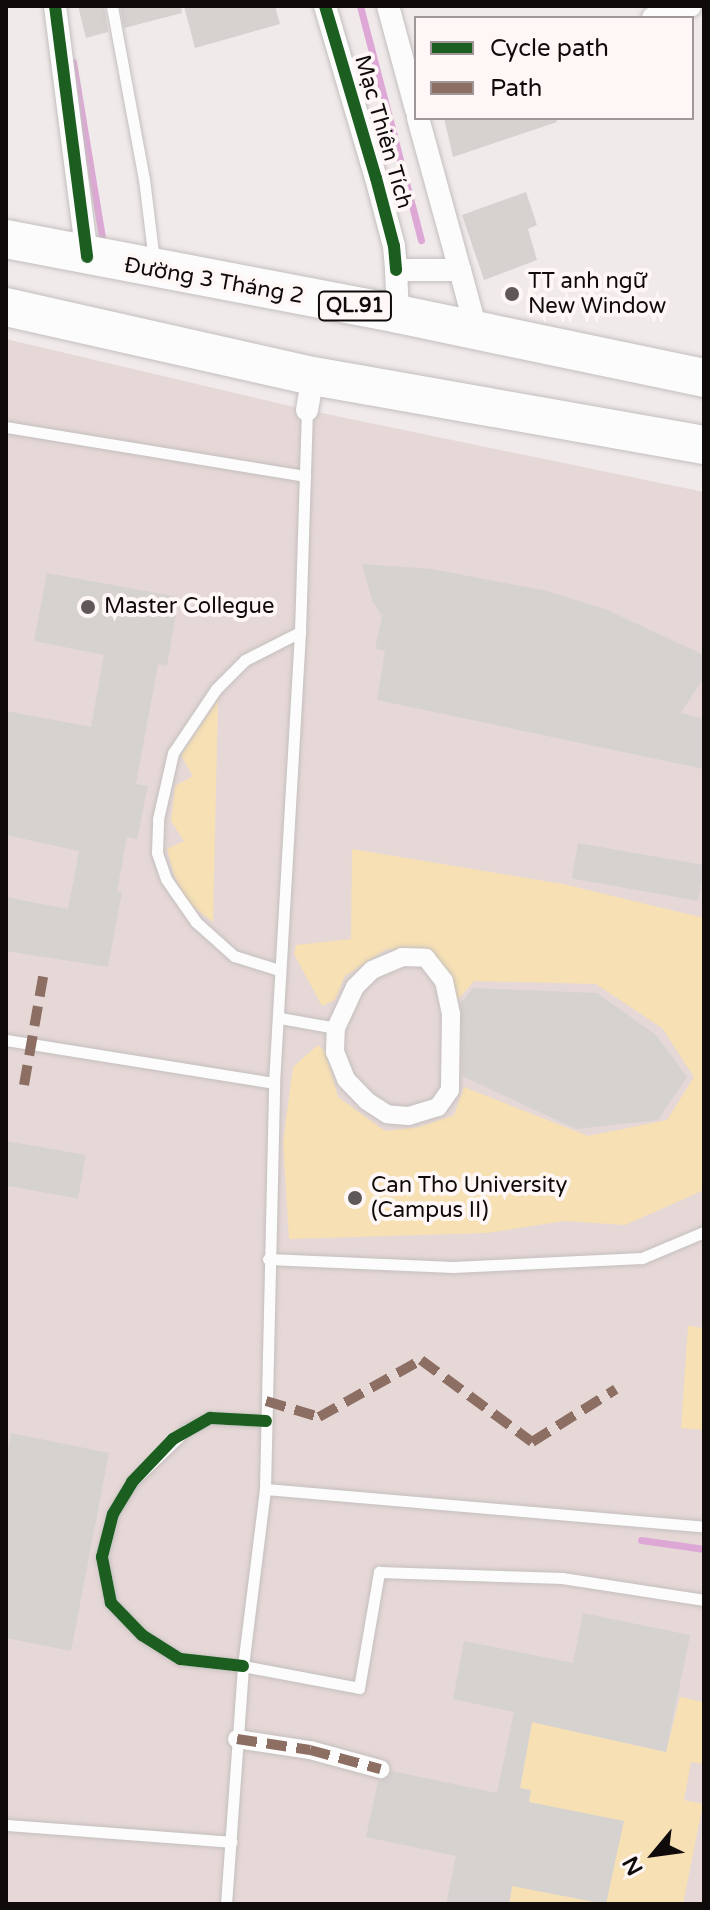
<!DOCTYPE html>
<meta charset="utf-8">
<style>
body{margin:0}
#map{position:relative;width:710px;height:1910px;overflow:hidden;background:#f0eaea;font-family:"Varela Round",sans-serif}
div>[style]{position:absolute}
.built>*{inset:0;background:#e6d8d7}
.green>*{inset:0;background:#f6e0b4}
.stream>*{height:7px;margin:-3.5px;padding:0 3.5px;transform-origin:3.5px;border-radius:3.5px;background:#dda8d5}
.building>*{inset:0;background:#d6d2d0;transform-origin:0 0}
.roads{filter:drop-shadow(0 0 2px #c3bfbe) drop-shadow(0 0 2px #c3bfbe)}
.service>*{height:11px;margin:-5.5px;padding:0 5.5px;transform-origin:5.5px;border-radius:5.5px;background:#fdfcfc}
.pedestrian>*{height:18px;margin:-9px;padding:0 9px;transform-origin:9px;border-radius:9px;background:#fdfcfc}
.minor>*{height:22px;margin:-11px;padding:0 11px;transform-origin:11px;border-radius:11px;background:#fdfcfc}
.trunk>*{height:38px;margin:-19px;padding:0 19px;transform-origin:19px;border-radius:19px;background:#fdfcfc}
.quiet>*{height:10px;margin-top:-5px;transform-origin:0;background:repeating-linear-gradient(90deg,#8d6e63 0 20px,transparent 0 30px)}
.cycleway>*{height:12px;margin:-6px;padding:0 6px;transform-origin:6px;border-radius:6px;background:#1b5e20}
.dots>*{width:22px;height:22px;translate:-50% -50%;box-sizing:border-box;border:4px solid #fef7f6;border-radius:50%}
span{translate:-50% -50%;white-space:nowrap;text-align:center;line-height:1.15;-webkit-text-stroke:8px #fef7f6;paint-order:stroke}
.shield-label span{padding:2px 6px;background:#fef7f6;border:2px solid;border-radius:6px;-webkit-text-stroke-width:0}
.shield-label{font-size:20px;color:#0f0b0a;font-weight:700}
.street-label{font-size:22px;color:#0f0b0a}
.poi-label{font-size:22px;color:#0f0b0a}
.left{translate:0 -50%;text-align:left}
.frame{position:absolute;inset:0;border:8px solid #0f0b0a;pointer-events:none}
.legend{position:absolute;left:414px;top:16px;width:280px;height:104px;box-sizing:border-box;background:#fef7f6;border:2px solid #9e9998;margin:0;padding:10px 14px;list-style:none;font-size:24px;color:#0f0b0a}
.legend li{display:flex;align-items:center;gap:16px;height:40px}
.legend b{width:40px;border:2px solid #9e9998}
.north{position:absolute;left:614px;top:1814px;width:80px;height:80px;-webkit-text-stroke:6px #fef7f6;paint-order:stroke;rotate:241deg;font-size:22px;font-weight:700;line-height:32px;text-align:center;color:#0f0b0a}
.north::after{content:'';display:block;margin:auto;width:28px;height:36px;background:#0f0b0a;clip-path:polygon(50% 0,100% 100%,50% 72%,0 100%)}
</style>
<div id="map">
<div class="built">
<div style="clip-path:polygon(6px 339px,307px 410px,704px 492px,704px 1904px,6px 1904px)"></div>
</div>
<div class="green">
<div style="clip-path:polygon(218px 700px,213px 922px,187px 902px,174px 875px,167px 849px,184px 841px,171px 821px,175px 786px,193px 776px,181px 755px)"></div>
<div style="clip-path:polygon(352px 849px,563px 884px,704px 918px,704px 1190px,625px 1225px,564px 1221px,487px 1233px,289px 1239px,283px 1142px,293px 1067px,318px 1045px,325px 1051px,338px 1097px,385px 1131px,419px 1127px,454px 1115px,464px 1087px,588px 1136px,667px 1120px,694px 1077px,662px 1028px,596px 984px,474px 981px,456px 1002px,427px 951px,387px 949px,345px 976px,335px 1000px,322px 1006px,294px 954px,296px 945px,351px 939px)"></div>
<div style="clip-path:polygon(688px 1326px,704px 1328px,704px 1430px,681px 1428px)"></div>
<div style="clip-path:polygon(680px 1697px,704px 1702px,704px 1764px,691px 1762px,684px 1800px,703px 1804px,683px 1904px,509px 1904px,520px 1843px,532px 1890px,606px 1904px,527px 1810px,531px 1791px,520px 1788px,532px 1722px,666px 1752px)"></div>
</div>
<div class="stream">
<div style="left:360px;top:6px;width:242px;rotate:75.4deg"></div>
<div style="left:73px;top:62px;width:178px;rotate:80.6deg"></div>
<div style="left:641px;top:1540px;width:64px;rotate:8.1deg"></div>
</div>
<div class="building">
<div style="clip-path:polygon(78px 6px,104px 6px,108px 32px,86px 38px)"></div>
<div style="clip-path:polygon(120px 6px,181px 6px,182px 13px,124px 28px)"></div>
<div style="clip-path:polygon(184px 6px,275px 6px,280px 24px,195px 48px)"></div>
<div style="clip-path:polygon(444px 118px,556px 118px,557px 122px,453px 157px)"></div>
<div style="clip-path:polygon(526px 192px,537px 225px,528px 229px,537px 260px,484px 280px,462px 215px)"></div>
<div style="clip-path:polygon(362px 564px,432px 569px,547px 591px,605px 609px,704px 655px,704px 677px,681px 713px,704px 719px,704px 769px,377px 700px,385px 651px,375px 649px,382px 616px,372px 600px)"></div>
<div style="clip-path:polygon(47px 573px,179px 597px,167px 666px,158px 664px,136px 784px,148px 786px,137px 839px,127px 837px,117px 891px,122px 892px,108px 967px,6px 951px,6px 897px,68px 909px,79px 851px,6px 835px,6px 711px,91px 727px,104px 655px,34px 641px)"></div>
<div style="left:578px;top:843px;width:128px;height:36px;rotate:10deg"></div>
<div style="clip-path:polygon(473px 988px,597px 993px,656px 1035px,687px 1077px,658px 1120px,576px 1129px,462px 1076px,461px 1003px)"></div>
<div style="left:6px;top:1141px;width:81px;height:44px;rotate:10deg"></div>
<div style="clip-path:polygon(11px 1433px,109px 1453px,71px 1651px,6px 1638px,6px 1460px)"></div>
<div style="clip-path:polygon(583px 1613px,690px 1635px,666px 1752px,532px 1722px,520px 1788px,531px 1790px,529px 1802px,624px 1821px,606px 1904px,512px 1886px,509px 1904px,446px 1904px,456px 1856px,366px 1837px,378px 1781px,388px 1778px,392px 1771px,497px 1793px,514px 1712px,453px 1699px,464px 1641px,573px 1663px)"></div>
</div>
<div class="roads">
<div class="service">
<div style="left:112px;top:7px;width:175px;rotate:79.5deg"></div>
<div style="left:144px;top:179px;width:83px;rotate:83deg"></div>
<div style="left:6px;top:427px;width:303px;rotate:9.3deg"></div>
<div style="left:279px;top:970px;width:47px;rotate:-162.7deg"></div>
<div style="left:234px;top:956px;width:51px;rotate:-138.2deg"></div>
<div style="left:196px;top:922px;width:52px;rotate:-124.9deg"></div>
<div style="left:166px;top:879px;width:28px;rotate:-109deg"></div>
<div style="left:157px;top:853px;width:34px;rotate:-88deg"></div>
<div style="left:158px;top:819px;width:68px;rotate:-77.2deg"></div>
<div style="left:173px;top:753px;width:77px;rotate:-56.1deg"></div>
<div style="left:216px;top:689px;width:41px;rotate:-45deg"></div>
<div style="left:245px;top:660px;width:62px;rotate:-27deg"></div>
<div style="left:280px;top:1018px;width:57px;rotate:10.1deg"></div>
<div style="left:6px;top:1040px;width:271px;rotate:9.1deg"></div>
<div style="left:268px;top:1259px;width:185px;rotate:2.5deg"></div>
<div style="left:453px;top:1267px;width:189px;rotate:-2.7deg"></div>
<div style="left:642px;top:1258px;width:67px;rotate:-22.8deg"></div>
<div style="left:266px;top:1421px;width:56px;rotate:-176.9deg"></div>
<div style="left:210px;top:1418px;width:25px;rotate:154deg"></div>
<div style="left:187px;top:1429px;width:76px;rotate:136.1deg"></div>
<div style="left:132px;top:1482px;width:37px;rotate:121deg"></div>
<div style="left:113px;top:1514px;width:44px;rotate:104.3deg"></div>
<div style="left:102px;top:1557px;width:47px;rotate:78.9deg"></div>
<div style="left:111px;top:1603px;width:45px;rotate:45.9deg"></div>
<div style="left:142px;top:1635px;width:45px;rotate:32.3deg"></div>
<div style="left:180px;top:1659px;width:63px;rotate:6.3deg"></div>
<div style="left:243px;top:1666px;width:118px;rotate:10.7deg"></div>
<div style="left:359px;top:1688px;width:118px;rotate:-80.2deg"></div>
<div style="left:379px;top:1572px;width:183px;rotate:1.9deg"></div>
<div style="left:562px;top:1578px;width:144px;rotate:8.8deg"></div>
<div style="left:265px;top:1489px;width:441px;rotate:4.9deg"></div>
<div style="left:6px;top:1825px;width:226px;rotate:4.3deg"></div>
<div style="left:226px;top:1904px;width:239px;rotate:-85.9deg"></div>
<div style="left:243px;top:1666px;width:178px;rotate:-82.9deg"></div>
<div style="left:265px;top:1489px;width:406px;rotate:-88.7deg"></div>
<div style="left:274px;top:1083px;width:452px;rotate:-86.7deg"></div>
<div style="left:300px;top:632px;width:222px;rotate:-88.2deg"></div>
</div>
<div class="pedestrian">
<div style="left:402px;top:957px;width:24px;rotate:2deg"></div>
<div style="left:426px;top:958px;width:29px;rotate:52deg"></div>
<div style="left:444px;top:981px;width:34px;rotate:78deg"></div>
<div style="left:451px;top:1014px;width:76px;rotate:90.8deg"></div>
<div style="left:450px;top:1090px;width:21px;rotate:125deg"></div>
<div style="left:438px;top:1107px;width:31px;rotate:163deg"></div>
<div style="left:408px;top:1116px;width:21px;rotate:-175deg"></div>
<div style="left:387px;top:1114px;width:24px;rotate:-147deg"></div>
<div style="left:367px;top:1101px;width:30px;rotate:-134deg"></div>
<div style="left:346px;top:1079px;width:29px;rotate:-112deg"></div>
<div style="left:335px;top:1052px;width:24px;rotate:-88deg"></div>
<div style="left:336px;top:1028px;width:45px;rotate:-65.1deg"></div>
<div style="left:355px;top:987px;width:24px;rotate:-45deg"></div>
<div style="left:372px;top:970px;width:33px;rotate:-23deg"></div>
<div style="left:237px;top:1739px;width:74px;rotate:8.6deg"></div>
<div style="left:310px;top:1750px;width:73px;rotate:15.2deg"></div>
</div>
<div class="minor">
<div style="left:55px;top:6px;width:253px;rotate:82.7deg"></div>
<div style="left:325px;top:6px;width:179px;rotate:73.5deg"></div>
<div style="left:376px;top:178px;width:70px;rotate:75.2deg"></div>
<div style="left:394px;top:246px;width:24px;rotate:85deg"></div>
<div style="left:388px;top:6px;width:107px;rotate:74.8deg"></div>
<div style="left:653px;top:18px;width:39px;rotate:-18deg"></div>
<div style="left:418px;top:118px;width:158px;rotate:74.6deg"></div>
<div style="left:398px;top:314px;width:44px;rotate:-92.6deg"></div>
<div style="left:396px;top:270px;width:64px"></div>
<div style="left:460px;top:270px;width:65px;rotate:74.9deg"></div>
<div style="left:307px;top:410px;width:35px;rotate:-80deg"></div>
</div>
<div class="trunk">
<div style="left:6px;top:239px;width:399px;rotate:10.8deg"></div>
<div style="left:398px;top:314px;width:313px;rotate:11.8deg"></div>
<div style="left:6px;top:307px;width:315px;rotate:12.7deg"></div>
<div style="left:313px;top:376px;width:397px;rotate:10deg"></div>
</div>
</div>
<div class="quiet">
<div style="left:24px;top:1085px;width:110px;rotate:-80deg"></div>
<div style="left:266px;top:1401px;width:55px;rotate:16.8deg"></div>
<div style="left:319px;top:1417px;width:117px;rotate:-29.2deg"></div>
<div style="left:421px;top:1360px;width:138px;rotate:36.5deg"></div>
<div style="left:532px;top:1442px;width:99px;rotate:-32.2deg"></div>
<div style="left:237px;top:1739px;width:74px;rotate:8.6deg"></div>
<div style="left:310px;top:1750px;width:73px;rotate:15.2deg"></div>
</div>
<div class="cycleway">
<div style="left:55px;top:6px;width:253px;rotate:82.7deg"></div>
<div style="left:325px;top:6px;width:179px;rotate:73.5deg"></div>
<div style="left:376px;top:178px;width:70px;rotate:75.2deg"></div>
<div style="left:394px;top:246px;width:24px;rotate:85deg"></div>
<div style="left:243px;top:1666px;width:63px;rotate:-173.7deg"></div>
<div style="left:180px;top:1659px;width:45px;rotate:-147.7deg"></div>
<div style="left:142px;top:1635px;width:45px;rotate:-134.1deg"></div>
<div style="left:111px;top:1603px;width:47px;rotate:-101.1deg"></div>
<div style="left:102px;top:1557px;width:44px;rotate:-75.7deg"></div>
<div style="left:113px;top:1514px;width:37px;rotate:-59deg"></div>
<div style="left:132px;top:1482px;width:59px;rotate:-46.4deg"></div>
<div style="left:173px;top:1439px;width:43px;rotate:-29.6deg"></div>
<div style="left:210px;top:1418px;width:56px;rotate:3.1deg"></div>
</div>
<div class="dots">
<div style="left:512px;top:294px;background:#5e5958"></div>
<div style="left:88px;top:607px;background:#5e5958"></div>
<div style="left:355px;top:1198px;background:#5e5958"></div>
</div>
<div class="shield-label">
<span style="left:355px;top:306px">QL.91</span>
</div>
<div class="street-label">
<span style="left:383px;top:132px;rotate:74deg">Mạc Thiên Tích</span>
<span style="left:214px;top:281px;rotate:10deg">Đường 3 Tháng 2</span>
</div>
<div class="poi-label">
<span class="left" style="left:528px;top:294px">TT anh ngữ<br>New Window</span>
<span class="left" style="left:104px;top:607px">Master Collegue</span>
<span class="left" style="left:371px;top:1198px">Can Tho University<br>(Campus II)</span>
</div>
<div class="frame"></div>
<ul class="legend">
<li><b style="height:10px;background:#1b5e20"></b>Cycle path</li>
<li><b style="height:10px;background:#8d6e63"></b>Path</li>
</ul>
<div class="north">N</div>
</div>
